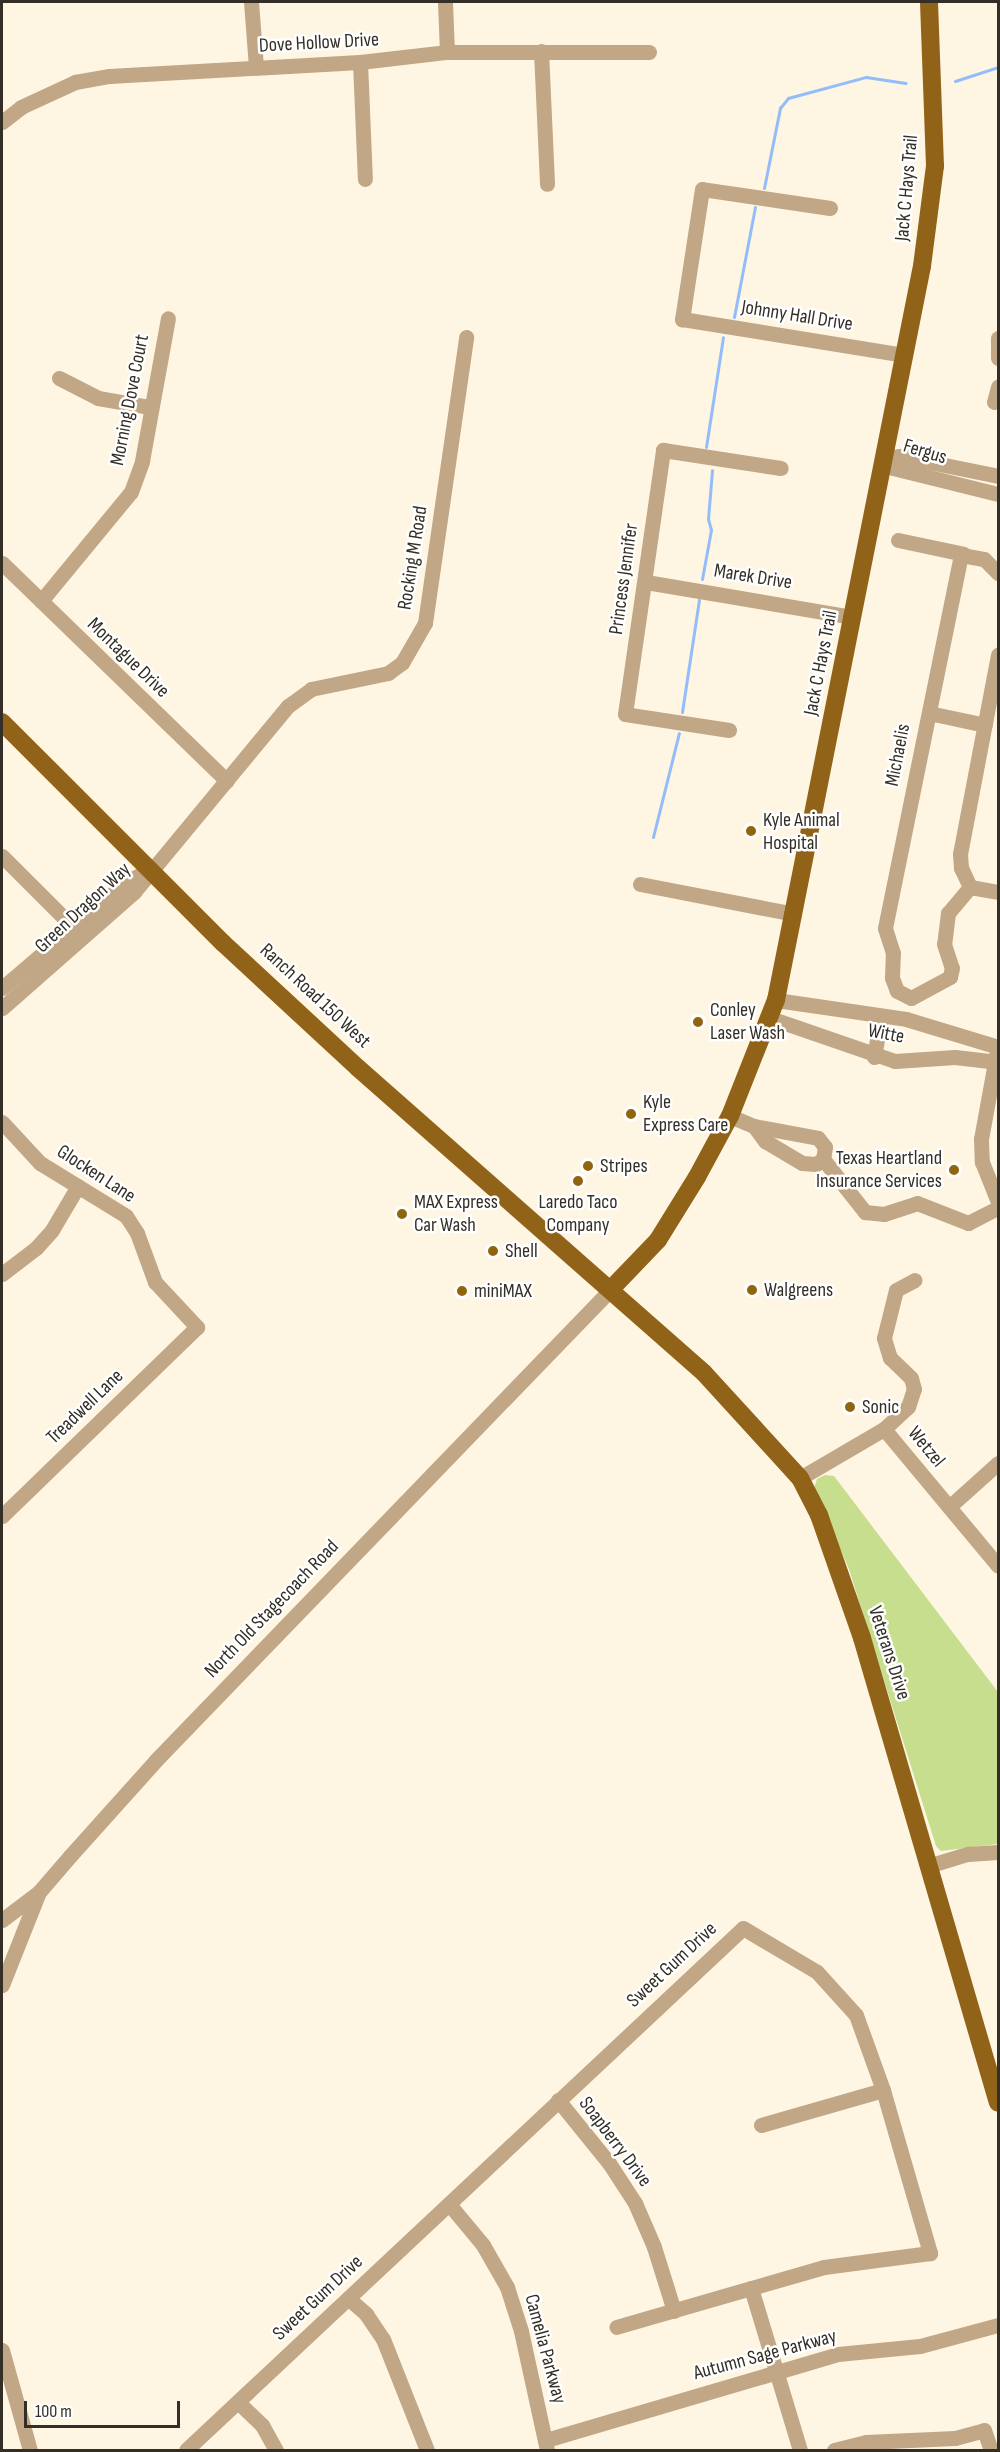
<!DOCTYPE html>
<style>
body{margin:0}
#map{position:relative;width:1000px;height:2452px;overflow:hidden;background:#fef5e2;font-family:"Sofia Sans Condensed",sans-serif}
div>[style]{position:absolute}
.green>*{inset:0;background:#c7de8f}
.stream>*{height:3px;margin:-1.5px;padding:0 1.5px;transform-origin:1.5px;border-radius:1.5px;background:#93bdfa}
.minor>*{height:15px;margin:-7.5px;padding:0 7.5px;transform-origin:7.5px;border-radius:7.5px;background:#c1a785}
.major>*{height:18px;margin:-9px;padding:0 9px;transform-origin:9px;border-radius:9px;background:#916318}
.dots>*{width:16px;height:16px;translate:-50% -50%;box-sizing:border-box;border:3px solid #fff;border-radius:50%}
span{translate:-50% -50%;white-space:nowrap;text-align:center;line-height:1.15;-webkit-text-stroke:5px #fff;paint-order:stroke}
.street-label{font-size:20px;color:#332f26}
.poi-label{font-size:20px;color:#332f26}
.left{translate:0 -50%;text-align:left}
.right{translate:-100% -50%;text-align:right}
.frame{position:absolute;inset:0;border:3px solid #332f26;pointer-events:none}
.scale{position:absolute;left:24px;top:2401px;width:156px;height:27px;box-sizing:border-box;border:3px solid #332f26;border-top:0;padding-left:8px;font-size:18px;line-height:21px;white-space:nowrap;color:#332f26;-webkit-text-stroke:4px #fff;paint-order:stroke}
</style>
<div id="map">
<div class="green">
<div style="clip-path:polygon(825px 1475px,834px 1476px,998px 1692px,998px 1844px,941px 1851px,936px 1846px,849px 1569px,814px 1488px,817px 1479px)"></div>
</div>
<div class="stream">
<div style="left:955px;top:81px;width:45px;rotate:-18deg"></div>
<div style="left:764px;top:188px;width:82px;rotate:-78.7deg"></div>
<div style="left:780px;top:108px;width:13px;rotate:-51deg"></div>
<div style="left:788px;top:98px;width:81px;rotate:-15.1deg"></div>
<div style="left:866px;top:77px;width:40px;rotate:8.5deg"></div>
<div style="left:734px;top:317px;width:112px;rotate:-79.2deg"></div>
<div style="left:706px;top:447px;width:111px;rotate:-81.2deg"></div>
<div style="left:702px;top:579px;width:50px;rotate:-79.6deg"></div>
<div style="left:711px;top:530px;width:11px;rotate:-105deg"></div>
<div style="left:708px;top:519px;width:49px;rotate:-85.3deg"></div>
<div style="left:682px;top:712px;width:114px;rotate:-81.4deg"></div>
<div style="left:653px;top:837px;width:107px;rotate:-76deg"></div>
</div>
<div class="minor">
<div style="left:251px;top:2px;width:65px;rotate:85.6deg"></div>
<div style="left:445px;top:2px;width:50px;rotate:87.7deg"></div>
<div style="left:541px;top:51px;width:133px;rotate:87.4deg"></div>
<div style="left:360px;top:62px;width:117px;rotate:87.6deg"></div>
<div style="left:2px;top:122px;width:24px;rotate:-38deg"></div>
<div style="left:21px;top:107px;width:60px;rotate:-24.8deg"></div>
<div style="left:75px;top:82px;width:35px;rotate:-10deg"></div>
<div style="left:109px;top:76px;width:251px;rotate:-3.2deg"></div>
<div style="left:360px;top:62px;width:88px;rotate:-6.6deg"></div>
<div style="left:447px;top:52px;width:202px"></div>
<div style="left:830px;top:208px;width:129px;rotate:-171.6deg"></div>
<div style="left:702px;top:189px;width:132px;rotate:98.7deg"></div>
<div style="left:682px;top:319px;width:226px;rotate:9.2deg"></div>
<div style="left:998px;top:338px;width:20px;rotate:90deg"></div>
<div style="left:59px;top:378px;width:44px;rotate:27.1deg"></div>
<div style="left:98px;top:398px;width:53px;rotate:9.8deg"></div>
<div style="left:994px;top:402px;width:16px;rotate:-75deg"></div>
<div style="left:885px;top:458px;width:13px;rotate:51deg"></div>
<div style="left:893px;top:468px;width:108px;rotate:13.9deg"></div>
<div style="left:885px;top:458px;width:15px;rotate:-8deg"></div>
<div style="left:900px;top:456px;width:100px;rotate:11.5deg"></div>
<div style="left:898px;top:540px;width:67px;rotate:12deg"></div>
<div style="left:2px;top:563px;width:313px;rotate:44.1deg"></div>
<div style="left:646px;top:582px;width:210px;rotate:9.6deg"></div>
<div style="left:41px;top:601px;width:141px;rotate:-50.5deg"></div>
<div style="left:131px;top:492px;width:33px;rotate:-70deg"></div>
<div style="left:142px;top:461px;width:145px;rotate:-79.7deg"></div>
<div style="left:929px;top:713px;width:57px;rotate:12.1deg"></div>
<div style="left:729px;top:730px;width:105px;rotate:-171.3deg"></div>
<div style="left:625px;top:714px;width:267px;rotate:-81.8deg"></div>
<div style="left:663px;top:450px;width:119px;rotate:8.7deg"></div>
<div style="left:2px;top:856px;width:110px;rotate:45deg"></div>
<div style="left:640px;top:884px;width:157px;rotate:11deg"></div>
<div style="left:970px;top:887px;width:34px;rotate:130deg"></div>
<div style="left:948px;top:913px;width:31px;rotate:97deg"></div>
<div style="left:944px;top:944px;width:25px;rotate:72deg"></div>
<div style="left:952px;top:968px;width:9px;rotate:103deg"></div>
<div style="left:950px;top:977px;width:44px;rotate:151.7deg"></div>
<div style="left:911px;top:998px;width:16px;rotate:-153deg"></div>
<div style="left:897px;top:991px;width:14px;rotate:-111deg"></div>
<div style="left:892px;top:978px;width:25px;rotate:-88deg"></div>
<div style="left:893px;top:953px;width:26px;rotate:-108deg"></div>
<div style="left:885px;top:928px;width:381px;rotate:-78.5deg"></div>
<div style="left:961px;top:555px;width:23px;rotate:10deg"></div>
<div style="left:984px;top:559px;width:20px;rotate:45deg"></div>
<div style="left:970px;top:887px;width:21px;rotate:-115deg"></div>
<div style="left:961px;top:868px;width:14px;rotate:-94deg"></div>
<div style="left:960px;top:854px;width:203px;rotate:-79.2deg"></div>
<div style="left:970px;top:887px;width:28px;rotate:10deg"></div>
<div style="left:2px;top:988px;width:163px;rotate:-40.5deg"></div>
<div style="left:126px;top:882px;width:25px;rotate:-27deg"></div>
<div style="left:776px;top:1000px;width:131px;rotate:8.3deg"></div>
<div style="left:906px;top:1019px;width:96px;rotate:16.9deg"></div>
<div style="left:2px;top:1008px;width:176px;rotate:-41.3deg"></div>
<div style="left:134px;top:892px;width:241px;rotate:-50.4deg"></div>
<div style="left:288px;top:706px;width:29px;rotate:-36deg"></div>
<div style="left:311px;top:689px;width:79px;rotate:-11.7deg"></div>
<div style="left:388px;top:673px;width:17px;rotate:-36deg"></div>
<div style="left:402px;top:663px;width:46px;rotate:-60.1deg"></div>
<div style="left:425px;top:623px;width:289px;rotate:-81.8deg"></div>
<div style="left:770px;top:1018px;width:132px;rotate:19deg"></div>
<div style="left:895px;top:1061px;width:60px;rotate:-3.8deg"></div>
<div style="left:955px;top:1057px;width:43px;rotate:6.6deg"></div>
<div style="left:997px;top:1051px;width:89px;rotate:100.3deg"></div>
<div style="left:981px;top:1139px;width:23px;rotate:88deg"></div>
<div style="left:982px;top:1162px;width:43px;rotate:68.2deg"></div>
<div style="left:874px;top:1057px;width:41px;rotate:-80.1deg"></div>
<div style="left:730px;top:1116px;width:26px;rotate:23deg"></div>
<div style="left:754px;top:1126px;width:65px;rotate:10.6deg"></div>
<div style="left:818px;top:1138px;width:11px;rotate:52deg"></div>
<div style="left:825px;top:1147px;width:12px;rotate:99deg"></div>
<div style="left:823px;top:1159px;width:68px;rotate:51.6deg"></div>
<div style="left:865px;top:1212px;width:19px;rotate:6deg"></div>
<div style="left:884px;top:1214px;width:35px;rotate:-18deg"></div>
<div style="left:917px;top:1203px;width:55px;rotate:21.4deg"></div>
<div style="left:968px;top:1223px;width:34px;rotate:-27deg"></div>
<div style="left:2px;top:1122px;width:56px;rotate:47.2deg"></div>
<div style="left:40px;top:1163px;width:101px;rotate:31.6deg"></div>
<div style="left:126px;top:1216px;width:20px;rotate:57deg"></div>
<div style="left:137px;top:1233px;width:52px;rotate:69.8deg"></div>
<div style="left:155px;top:1282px;width:62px;rotate:47deg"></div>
<div style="left:197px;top:1327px;width:272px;rotate:135.9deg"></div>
<div style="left:754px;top:1126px;width:19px;rotate:54deg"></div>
<div style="left:765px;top:1141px;width:43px;rotate:30.7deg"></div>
<div style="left:802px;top:1163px;width:14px;rotate:4deg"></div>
<div style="left:816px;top:1164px;width:9px;rotate:-36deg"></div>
<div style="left:2px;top:1274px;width:43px;rotate:-37.4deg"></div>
<div style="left:36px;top:1248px;width:24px;rotate:-48deg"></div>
<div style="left:52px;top:1230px;width:51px;rotate:-59.4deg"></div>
<div style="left:884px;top:1429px;width:33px;rotate:-43deg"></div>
<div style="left:908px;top:1407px;width:19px;rotate:-72deg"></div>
<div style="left:914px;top:1389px;width:11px;rotate:-105deg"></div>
<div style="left:911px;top:1378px;width:29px;rotate:-136deg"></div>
<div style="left:890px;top:1358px;width:21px;rotate:-107deg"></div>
<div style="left:884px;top:1338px;width:49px;rotate:-76deg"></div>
<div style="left:896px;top:1290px;width:21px;rotate:-28deg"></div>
<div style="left:800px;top:1478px;width:97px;rotate:-30.3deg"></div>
<div style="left:884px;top:1429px;width:178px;rotate:50.2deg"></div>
<div style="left:949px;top:1507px;width:66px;rotate:-41.9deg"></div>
<div style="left:931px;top:1865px;width:39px;rotate:-17deg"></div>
<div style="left:968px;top:1854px;width:30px;rotate:-4deg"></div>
<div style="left:2px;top:1920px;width:46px;rotate:-37.1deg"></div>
<div style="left:2px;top:1985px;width:100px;rotate:-68.3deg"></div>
<div style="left:39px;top:1892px;width:48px;rotate:-49.3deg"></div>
<div style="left:70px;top:1856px;width:129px;rotate:-48.1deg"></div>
<div style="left:156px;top:1760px;width:656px;rotate:-45.99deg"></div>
<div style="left:558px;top:2100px;width:81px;rotate:51deg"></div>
<div style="left:609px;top:2163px;width:48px;rotate:57deg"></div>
<div style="left:635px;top:2203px;width:48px;rotate:66.6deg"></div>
<div style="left:654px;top:2247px;width:67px;rotate:72.6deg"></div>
<div style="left:761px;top:2125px;width:127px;rotate:-16deg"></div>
<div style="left:449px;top:2204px;width:53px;rotate:50.3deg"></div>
<div style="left:483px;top:2245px;width:48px;rotate:60.3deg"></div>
<div style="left:507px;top:2287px;width:46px;rotate:72.3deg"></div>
<div style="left:521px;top:2331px;width:122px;rotate:77.7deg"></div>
<div style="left:751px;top:2288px;width:169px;rotate:73.2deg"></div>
<div style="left:349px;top:2299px;width:23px;rotate:41deg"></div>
<div style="left:366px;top:2314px;width:30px;rotate:56deg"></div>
<div style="left:383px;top:2339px;width:119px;rotate:68.4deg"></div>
<div style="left:2px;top:2350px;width:104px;rotate:74.4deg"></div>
<div style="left:238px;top:2402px;width:33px;rotate:44deg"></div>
<div style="left:262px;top:2425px;width:29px;rotate:61deg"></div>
<div style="left:546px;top:2440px;width:304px;rotate:-16.4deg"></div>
<div style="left:838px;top:2354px;width:82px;rotate:-5.6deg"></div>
<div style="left:920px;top:2346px;width:81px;rotate:-15.1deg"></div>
<div style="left:186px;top:2450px;width:763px;rotate:-43.14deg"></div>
<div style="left:743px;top:1928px;width:86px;rotate:30.7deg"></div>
<div style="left:817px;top:1972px;width:58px;rotate:47.8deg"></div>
<div style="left:856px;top:2015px;width:80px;rotate:70.2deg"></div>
<div style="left:883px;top:2090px;width:170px;rotate:73.9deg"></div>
<div style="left:930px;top:2253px;width:107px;rotate:172.5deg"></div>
<div style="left:824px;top:2267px;width:216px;rotate:163.9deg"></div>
<div style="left:834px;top:2450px;width:33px;rotate:-14deg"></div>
<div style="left:866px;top:2442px;width:89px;rotate:-2.6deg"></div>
<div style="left:955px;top:2438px;width:30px;rotate:-15deg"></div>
<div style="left:984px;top:2430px;width:21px;rotate:71deg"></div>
</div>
<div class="major">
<div style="left:2px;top:722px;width:313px;rotate:45deg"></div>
<div style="left:223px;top:943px;width:184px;rotate:42.8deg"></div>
<div style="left:358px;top:1068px;width:461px;rotate:41.4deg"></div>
<div style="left:704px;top:1373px;width:142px;rotate:47.6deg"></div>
<div style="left:800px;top:1478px;width:42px;rotate:62.8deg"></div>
<div style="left:819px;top:1515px;width:130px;rotate:70.7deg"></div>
<div style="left:862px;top:1638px;width:484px;rotate:73.7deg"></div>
<div style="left:612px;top:1288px;width:66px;rotate:-46.2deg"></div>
<div style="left:658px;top:1240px;width:74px;rotate:-58.2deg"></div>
<div style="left:697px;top:1177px;width:69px;rotate:-61.6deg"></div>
<div style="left:730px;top:1116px;width:125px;rotate:-68.4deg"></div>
<div style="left:776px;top:1000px;width:748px;rotate:-78.75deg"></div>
<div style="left:922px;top:266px;width:101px;rotate:-82.6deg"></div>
<div style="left:935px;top:166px;width:164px;rotate:-92.1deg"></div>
</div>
<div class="dots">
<div style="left:751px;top:831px;background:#91650e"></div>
<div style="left:698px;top:1022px;background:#91650e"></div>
<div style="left:631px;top:1114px;background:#91650e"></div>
<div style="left:588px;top:1166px;background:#91650e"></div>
<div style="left:954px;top:1170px;background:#91650e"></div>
<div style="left:578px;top:1181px;background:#91650e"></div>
<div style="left:402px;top:1214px;background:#91650e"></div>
<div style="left:493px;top:1251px;background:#91650e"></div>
<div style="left:752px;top:1290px;background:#91650e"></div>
<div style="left:462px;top:1291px;background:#91650e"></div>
<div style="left:850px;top:1407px;background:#91650e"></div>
</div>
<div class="street-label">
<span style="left:319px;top:43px;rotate:-3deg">Dove Hollow Drive</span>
<span style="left:907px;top:188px;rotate:-85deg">Jack C Hays Trail</span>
<span style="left:797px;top:316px;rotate:9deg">Johnny Hall Drive</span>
<span style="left:130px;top:400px;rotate:-79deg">Morning Dove Court</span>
<span style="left:925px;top:452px;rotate:17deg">Fergus</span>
<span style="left:413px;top:558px;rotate:-81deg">Rocking M Road</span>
<span style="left:753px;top:577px;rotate:9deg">Marek Drive</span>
<span style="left:624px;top:579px;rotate:-82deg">Princess Jennifer</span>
<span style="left:128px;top:658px;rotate:44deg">Montague Drive</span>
<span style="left:821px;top:663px;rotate:-79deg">Jack C Hays Trail</span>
<span style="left:898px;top:755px;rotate:-79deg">Michaelis</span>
<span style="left:83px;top:908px;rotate:-43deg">Green Dragon Way</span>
<span style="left:315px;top:996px;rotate:43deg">Ranch Road 150 West</span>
<span style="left:886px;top:1034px;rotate:11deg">Witte</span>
<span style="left:96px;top:1174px;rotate:33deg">Glocken Lane</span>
<span style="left:85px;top:1407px;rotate:-44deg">Treadwell Lane</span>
<span style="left:926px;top:1447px;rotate:50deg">Wetzel</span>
<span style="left:272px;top:1609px;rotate:-46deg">North Old Stagecoach Road</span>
<span style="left:889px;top:1653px;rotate:72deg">Veterans Drive</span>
<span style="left:672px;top:1965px;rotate:-43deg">Sweet Gum Drive</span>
<span style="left:615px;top:2142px;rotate:53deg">Soapberry Drive</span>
<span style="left:318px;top:2298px;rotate:-43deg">Sweet Gum Drive</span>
<span style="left:545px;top:2349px;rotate:75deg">Camelia Parkway</span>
<span style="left:765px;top:2355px;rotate:-15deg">Autumn Sage Parkway</span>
</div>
<div class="poi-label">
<span class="left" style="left:763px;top:832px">Kyle Animal<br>Hospital</span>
<span class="left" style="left:710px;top:1022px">Conley<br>Laser Wash</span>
<span class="left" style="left:643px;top:1114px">Kyle<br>Express Care</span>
<span class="right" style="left:942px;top:1170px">Texas Heartland<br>Insurance Services</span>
<span class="left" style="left:600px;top:1166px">Stripes</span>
<span class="left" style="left:414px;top:1214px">MAX Express<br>Car Wash</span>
<span style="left:578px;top:1214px">Laredo Taco<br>Company</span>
<span class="left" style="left:505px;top:1251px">Shell</span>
<span class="left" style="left:764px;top:1290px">Walgreens</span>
<span class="left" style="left:474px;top:1291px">miniMAX</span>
<span class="left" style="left:862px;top:1407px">Sonic</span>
</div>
<div class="frame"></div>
<div class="scale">100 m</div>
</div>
